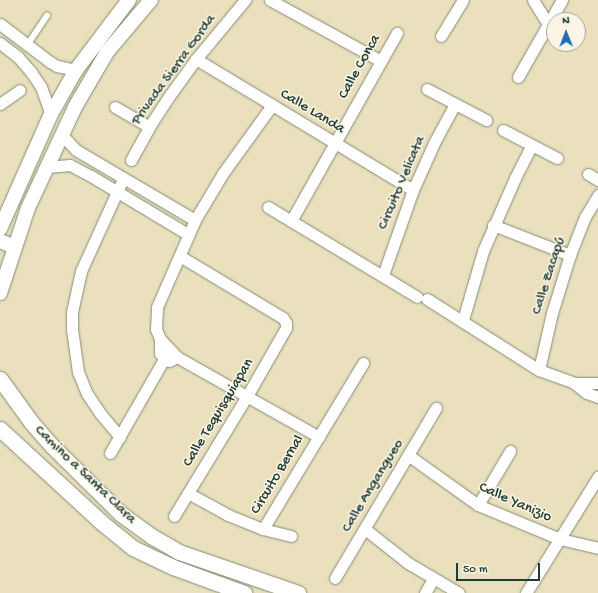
<!DOCTYPE html>
<meta charset="utf-8">
<style>
body{margin:0}
#map{position:relative;width:598px;height:593px;overflow:hidden;background:#eae0bd;font-family:"Gochi Hand",sans-serif}
div>[style]{position:absolute}
.roads{filter:drop-shadow(0 0 1px #848e78) drop-shadow(0 0 1px #848e78)}
.service>*{height:5.5px;margin:-2.75px;padding:0 2.75px;transform-origin:2.75px;border-radius:2.75px;background:#fff}
.minor>*{height:11px;margin:-5.5px;padding:0 5.5px;transform-origin:5.5px;border-radius:5.5px;background:#fff}
.tertiary>*{height:14px;margin:-7px;padding:0 7px;transform-origin:7px;border-radius:7px;background:#fff}
.secondary>*{height:15px;margin:-7.5px;padding:0 7.5px;transform-origin:7.5px;border-radius:7.5px;background:#fff}
span{translate:-50% -50%;white-space:nowrap;text-align:center;line-height:1.15;-webkit-text-stroke:3px #fcf5e5;paint-order:stroke}
.street-label{font-size:15px;color:#1f3d34}
.north{position:absolute;left:546px;top:12px;width:40px;height:40px;box-sizing:border-box;background:#fcf5e5;border:1px solid #a4ab9e;border-radius:50%;rotate:359deg;font-size:11px;font-weight:700;line-height:16px;text-align:center;color:#1f3d34}
.north::after{content:'';display:block;margin:auto;width:14px;height:18px;background:#1f6fb2;clip-path:polygon(50% 0,100% 100%,50% 72%,0 100%)}
.scale{position:absolute;left:456px;top:563px;width:84px;height:18px;box-sizing:border-box;border:2px solid #1f3d34;border-top:0;padding-left:5px;font-size:12px;line-height:14px;white-space:nowrap;color:#1f3d34;-webkit-text-stroke:3px #fcf5e5;paint-order:stroke}
</style>
<div id="map">
<div class="roads">
<div class="service">
<div style="left:28px;top:44px;width:34px;rotate:-56deg"></div>
</div>
<div class="minor">
<div style="left:270px;top:0;width:127px;rotate:28.8deg"></div>
<div style="left:533px;top:0;width:28px;rotate:58deg"></div>
<div style="left:0;top:24px;width:63px;rotate:37.2deg"></div>
<div style="left:50px;top:62px;width:8px;rotate:30deg"></div>
<div style="left:57px;top:66px;width:19px;rotate:12deg"></div>
<div style="left:441px;top:36px;width:42px;rotate:-58.6deg"></div>
<div style="left:0;top:43px;width:23px;rotate:38deg"></div>
<div style="left:18px;top:57px;width:20px;rotate:49deg"></div>
<div style="left:31px;top:72px;width:18px;rotate:56deg"></div>
<div style="left:41px;top:87px;width:29px;rotate:70deg"></div>
<div style="left:196px;top:59px;width:253px;rotate:31.1deg"></div>
<div style="left:518px;top:77px;width:89px;rotate:-60.3deg"></div>
<div style="left:427px;top:89px;width:67px;rotate:27.7deg"></div>
<div style="left:0;top:104px;width:24px;rotate:-35deg"></div>
<div style="left:115px;top:107px;width:39px;rotate:30deg"></div>
<div style="left:503px;top:130px;width:61px;rotate:27.4deg"></div>
<div style="left:61px;top:134px;width:22px;rotate:47deg"></div>
<div style="left:76px;top:150px;width:138px;rotate:30.5deg"></div>
<div style="left:131px;top:160px;width:38px;rotate:-61deg"></div>
<div style="left:149px;top:127px;width:38px;rotate:-57deg"></div>
<div style="left:170px;top:95px;width:44px;rotate:-54.2deg"></div>
<div style="left:196px;top:59px;width:77px;rotate:-50.3deg"></div>
<div style="left:46px;top:167px;width:24px;rotate:-5deg"></div>
<div style="left:70px;top:165px;width:24px;rotate:28deg"></div>
<div style="left:91px;top:176px;width:114px;rotate:31deg"></div>
<div style="left:588px;top:174px;width:12px;rotate:31deg"></div>
<div style="left:268px;top:207px;width:174px;rotate:31.1deg"></div>
<div style="left:291px;top:221px;width:216px;rotate:-60.6deg"></div>
<div style="left:493px;top:225px;width:83px;rotate:21.3deg"></div>
<div style="left:383px;top:275px;width:90px;rotate:-70.6deg"></div>
<div style="left:413px;top:190px;width:51px;rotate:-65.9deg"></div>
<div style="left:434px;top:143px;width:44px;rotate:-61.7deg"></div>
<div style="left:427px;top:299px;width:133px;rotate:32.4deg"></div>
<div style="left:539px;top:370px;width:37px;rotate:20deg"></div>
<div style="left:574px;top:383px;width:16px;rotate:38deg"></div>
<div style="left:587px;top:393px;width:12px;rotate:20deg"></div>
<div style="left:463px;top:320px;width:72px;rotate:-73.8deg"></div>
<div style="left:483px;top:251px;width:80px;rotate:-66.3deg"></div>
<div style="left:515px;top:178px;width:37px;rotate:-63deg"></div>
<div style="left:160px;top:339px;width:14px;rotate:90deg"></div>
<div style="left:160px;top:353px;width:7px;rotate:56deg"></div>
<div style="left:164px;top:359px;width:5px;rotate:22deg"></div>
<div style="left:169px;top:361px;width:9px;rotate:-27deg"></div>
<div style="left:177px;top:357px;width:25px;rotate:-133deg"></div>
<div style="left:160px;top:339px;width:11px;rotate:-112deg"></div>
<div style="left:156px;top:329px;width:22px;rotate:-87deg"></div>
<div style="left:157px;top:307px;width:95px;rotate:-66.4deg"></div>
<div style="left:195px;top:220px;width:55px;rotate:-59.2deg"></div>
<div style="left:223px;top:173px;width:84px;rotate:-54.2deg"></div>
<div style="left:177px;top:357px;width:163px;rotate:29.4deg"></div>
<div style="left:539px;top:370px;width:58px;rotate:-77.2deg"></div>
<div style="left:552px;top:313px;width:61px;rotate:-72.8deg"></div>
<div style="left:570px;top:255px;width:41px;rotate:-68.5deg"></div>
<div style="left:585px;top:217px;width:26px;rotate:-59deg"></div>
<div style="left:574px;top:383px;width:24px"></div>
<div style="left:120px;top:437px;width:31px;rotate:-130deg"></div>
<div style="left:100px;top:413px;width:23px;rotate:-124deg"></div>
<div style="left:87px;top:394px;width:24px;rotate:-112deg"></div>
<div style="left:78px;top:372px;width:43px;rotate:-97.9deg"></div>
<div style="left:72px;top:329px;width:17px;rotate:-90deg"></div>
<div style="left:72px;top:312px;width:42px;rotate:-77.6deg"></div>
<div style="left:81px;top:271px;width:101px;rotate:-65.5deg"></div>
<div style="left:110px;top:453px;width:108px;rotate:-60.1deg"></div>
<div style="left:408px;top:455px;width:86px;rotate:35.5deg"></div>
<div style="left:478px;top:505px;width:89px;rotate:22.5deg"></div>
<div style="left:560px;top:539px;width:39px;rotate:13deg"></div>
<div style="left:188px;top:493px;width:46px;rotate:28.8deg"></div>
<div style="left:228px;top:515px;width:38px;rotate:22deg"></div>
<div style="left:263px;top:529px;width:29px;rotate:14deg"></div>
<div style="left:478px;top:505px;width:63px;rotate:-59.3deg"></div>
<div style="left:174px;top:516px;width:140px;rotate:-58.7deg"></div>
<div style="left:247px;top:396px;width:78px;rotate:-60.2deg"></div>
<div style="left:286px;top:328px;width:5px;rotate:-90deg"></div>
<div style="left:286px;top:323px;width:6px;rotate:-121deg"></div>
<div style="left:283px;top:318px;width:120px;rotate:-149deg"></div>
<div style="left:263px;top:529px;width:194px;rotate:-58.9deg"></div>
<div style="left:365px;top:529px;width:55px;rotate:38.3deg"></div>
<div style="left:408px;top:563px;width:59px;rotate:30.5deg"></div>
<div style="left:335px;top:578px;width:198px;rotate:-59.3deg"></div>
<div style="left:425px;top:593px;width:16px;rotate:-60deg"></div>
<div style="left:526px;top:593px;width:137px;rotate:-58.2deg"></div>
</div>
<div class="tertiary">
<div style="left:0;top:229px;width:126px;rotate:-66.1deg"></div>
<div style="left:51px;top:114px;width:51px;rotate:-60.4deg"></div>
<div style="left:76px;top:70px;width:88px;rotate:-52.9deg"></div>
<div style="left:0;top:241px;width:16px;rotate:22deg"></div>
<div style="left:0;top:293px;width:89px;rotate:-71.8deg"></div>
<div style="left:28px;top:208px;width:111px;rotate:-65deg"></div>
<div style="left:75px;top:107px;width:64px;rotate:-59.8deg"></div>
<div style="left:107px;top:52px;width:68px;rotate:-49.8deg"></div>
</div>
<div class="secondary">
<div style="left:0;top:379px;width:53px;rotate:54.2deg"></div>
<div style="left:31px;top:422px;width:32px;rotate:49deg"></div>
<div style="left:52px;top:446px;width:97px;rotate:44.6deg"></div>
<div style="left:121px;top:514px;width:39px;rotate:36deg"></div>
<div style="left:153px;top:537px;width:30px;rotate:30deg"></div>
<div style="left:179px;top:552px;width:126px;rotate:19deg"></div>
<div style="left:0;top:429px;width:137px;rotate:42.6deg"></div>
<div style="left:101px;top:522px;width:41px;rotate:39.1deg"></div>
<div style="left:133px;top:548px;width:44px;rotate:25.4deg"></div>
<div style="left:173px;top:567px;width:76px;rotate:20.1deg"></div>
</div>
</div>
<div class="street-label">
<span style="left:360px;top:67px;rotate:-61deg">Calle Conca</span>
<span style="left:174px;top:70px;rotate:-54deg">Privada Sierra Gorda</span>
<span style="left:312px;top:112px;rotate:31deg">Calle Landa</span>
<span style="left:402px;top:183px;rotate:-67deg">Circuito Velicata</span>
<span style="left:549px;top:276px;rotate:-72deg">Calle Zacapú</span>
<span style="left:219px;top:413px;rotate:-59deg">Calle Tequisquiapan</span>
<span style="left:85px;top:475px;rotate:44deg">Camino a Santa Clara</span>
<span style="left:278px;top:475px;rotate:-59deg">Circuito Bernal</span>
<span style="left:373px;top:486px;rotate:-59deg">Calle Angangueo</span>
<span style="left:515px;top:503px;rotate:24deg">Calle Yanizio</span>
</div>
<div class="north">N</div>
<div class="scale">50 m</div>
</div>
